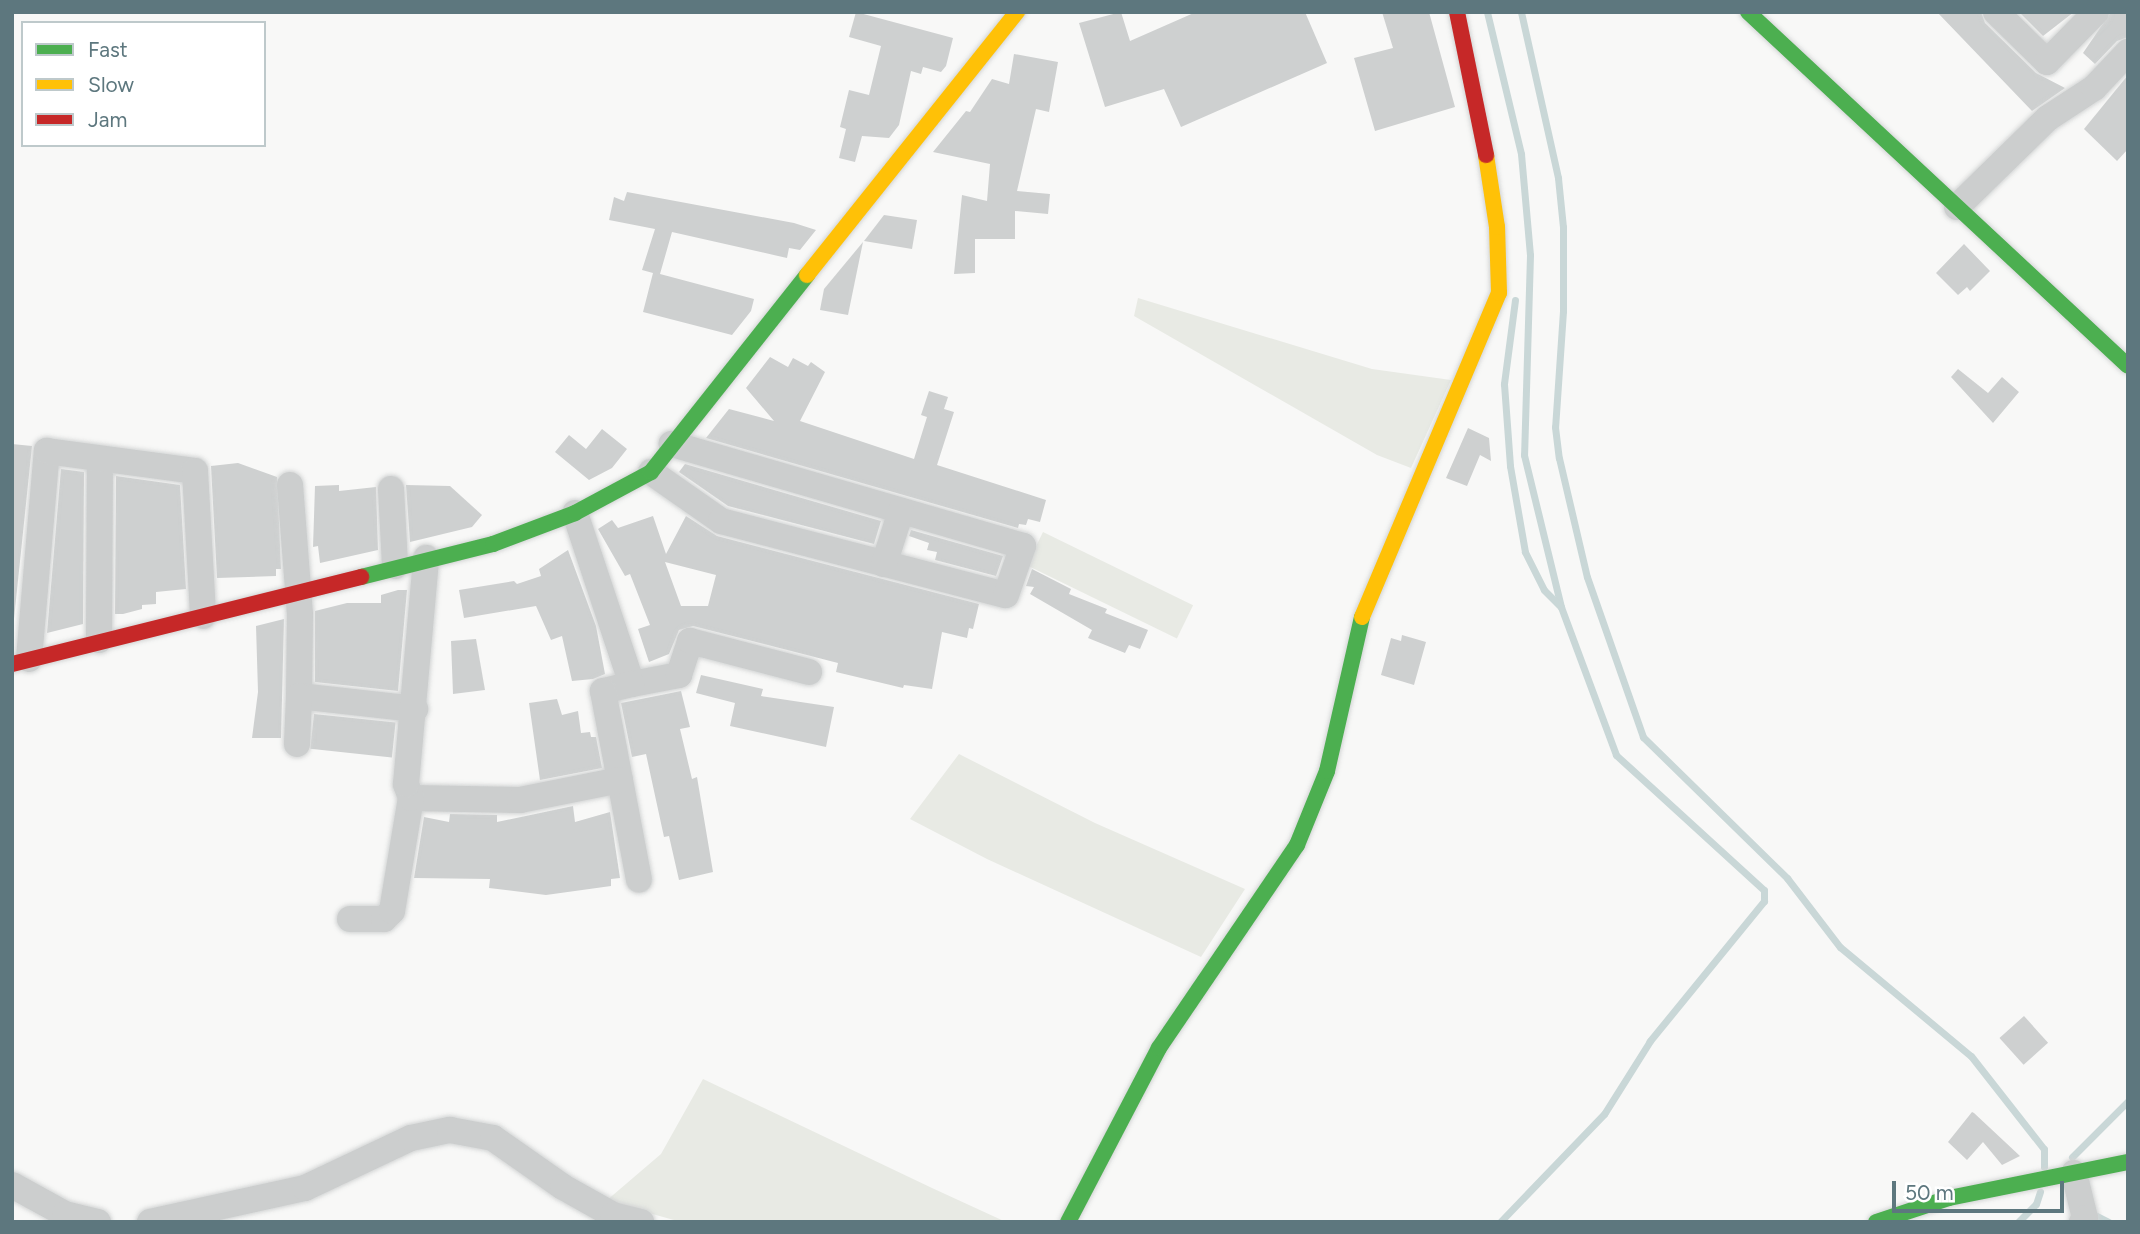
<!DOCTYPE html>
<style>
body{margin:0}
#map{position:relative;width:2140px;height:1234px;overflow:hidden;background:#f8f8f7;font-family:Figtree,sans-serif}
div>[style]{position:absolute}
.green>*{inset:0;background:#e8eae4;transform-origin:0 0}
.stream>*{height:7px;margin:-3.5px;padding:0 3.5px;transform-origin:3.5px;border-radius:3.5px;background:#c9d7d7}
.building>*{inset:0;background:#ced0d0;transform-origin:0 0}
.roads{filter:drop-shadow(0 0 2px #d3d5d5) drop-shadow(0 0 2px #d3d5d5)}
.street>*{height:26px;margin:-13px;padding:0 13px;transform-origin:13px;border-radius:13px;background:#cccece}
.fast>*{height:16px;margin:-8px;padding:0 8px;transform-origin:8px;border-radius:8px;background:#4caf50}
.slow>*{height:16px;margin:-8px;padding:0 8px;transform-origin:8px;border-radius:8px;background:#ffc107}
.jam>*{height:16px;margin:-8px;padding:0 8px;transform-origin:8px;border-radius:8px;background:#c62828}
span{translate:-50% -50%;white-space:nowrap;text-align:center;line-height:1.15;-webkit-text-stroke:7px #fff;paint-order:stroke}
.frame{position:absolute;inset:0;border:14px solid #5d777e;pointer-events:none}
.legend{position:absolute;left:21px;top:21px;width:245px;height:126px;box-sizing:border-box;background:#fff;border:2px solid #bec9cb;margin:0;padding:9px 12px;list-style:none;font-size:21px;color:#5d777e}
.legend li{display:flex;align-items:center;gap:14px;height:35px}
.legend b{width:35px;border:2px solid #bec9cb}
.scale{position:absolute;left:1892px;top:1181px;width:172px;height:32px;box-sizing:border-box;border:4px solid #5d777e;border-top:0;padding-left:9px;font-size:21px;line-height:24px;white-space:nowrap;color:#5d777e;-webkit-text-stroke:5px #fff;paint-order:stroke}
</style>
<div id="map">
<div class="green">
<div style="clip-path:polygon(1138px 298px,1372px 369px,1451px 380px,1411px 468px,1377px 455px,1134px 316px)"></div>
<div style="left:1043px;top:532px;width:167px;height:37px;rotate:26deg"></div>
<div style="clip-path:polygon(959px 754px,1095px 823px,1245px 889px,1201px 957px,987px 859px,910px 819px)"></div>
<div style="clip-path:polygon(703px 1079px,932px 1188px,1006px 1222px,681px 1222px,606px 1201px,661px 1154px)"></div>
</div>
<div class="stream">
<div style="left:1487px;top:12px;width:146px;rotate:76.5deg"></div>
<div style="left:1521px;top:154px;width:101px;rotate:84.9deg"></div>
<div style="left:1530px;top:255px;width:200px;rotate:91.7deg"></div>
<div style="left:1524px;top:455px;width:156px;rotate:76.3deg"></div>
<div style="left:1561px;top:607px;width:158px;rotate:69.6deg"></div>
<div style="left:1616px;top:755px;width:200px;rotate:42.4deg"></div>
<div style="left:1764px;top:890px;width:11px;rotate:90deg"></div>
<div style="left:1764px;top:901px;width:181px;rotate:129.2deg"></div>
<div style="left:1650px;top:1041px;width:86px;rotate:122.2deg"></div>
<div style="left:1604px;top:1114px;width:150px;rotate:133.9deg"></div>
<div style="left:1521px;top:12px;width:170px;rotate:77.4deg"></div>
<div style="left:1558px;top:178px;width:49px;rotate:84.2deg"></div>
<div style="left:1563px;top:227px;width:84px;rotate:90deg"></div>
<div style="left:1563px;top:311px;width:116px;rotate:93.9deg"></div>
<div style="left:1555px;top:427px;width:31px;rotate:83deg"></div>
<div style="left:1559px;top:458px;width:122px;rotate:76.8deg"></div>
<div style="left:1587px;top:577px;width:170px;rotate:70.7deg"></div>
<div style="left:1643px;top:737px;width:202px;rotate:44.4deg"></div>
<div style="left:1787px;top:878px;width:87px;rotate:52.5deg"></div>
<div style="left:1840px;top:947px;width:170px;rotate:39.8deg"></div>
<div style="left:1971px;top:1056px;width:118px;rotate:51.9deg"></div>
<div style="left:2044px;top:1149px;width:18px;rotate:90deg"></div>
<div style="left:1515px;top:300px;width:85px;rotate:97.5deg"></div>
<div style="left:1504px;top:384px;width:82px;rotate:85.8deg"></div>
<div style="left:1510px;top:466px;width:87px;rotate:80.1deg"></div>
<div style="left:1525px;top:552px;width:42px;rotate:63.4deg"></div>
<div style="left:1544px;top:590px;width:24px;rotate:45deg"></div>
<div style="left:2072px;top:1157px;width:79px;rotate:-45deg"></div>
<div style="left:2091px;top:1213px;width:20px;rotate:27deg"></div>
<div style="left:2018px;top:1222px;width:25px;rotate:-45deg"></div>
<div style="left:2036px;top:1204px;width:13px;rotate:-72deg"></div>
</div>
<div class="building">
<div style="clip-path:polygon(856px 12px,953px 38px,946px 66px,941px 72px,923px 67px,921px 74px,911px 71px,899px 125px,889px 138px,862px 136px,855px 162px,839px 158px,846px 129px,840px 127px,849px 90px,869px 95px,881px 46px,849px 37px)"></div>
<div style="clip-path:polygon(1121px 12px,1130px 41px,1196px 12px,1305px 12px,1327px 63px,1181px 127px,1164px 89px,1105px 107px,1079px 23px)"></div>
<div style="clip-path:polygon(1382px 12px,1429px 12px,1455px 107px,1375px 131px,1354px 58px,1393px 48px)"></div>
<div style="clip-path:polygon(1937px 12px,1981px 12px,1985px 23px,2036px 73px,2065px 88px,2032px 111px)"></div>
<div style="clip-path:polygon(2019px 12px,2074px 12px,2043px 36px)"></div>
<div style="clip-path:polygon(2111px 12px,2128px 12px,2128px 37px,2117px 41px,2095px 64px,2083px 53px)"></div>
<div style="clip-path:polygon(1014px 54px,1058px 62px,1049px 112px,1036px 109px,1017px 191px,1050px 194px,1048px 214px,1015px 211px,1015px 239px,975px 239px,975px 273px,954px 274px,962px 195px,987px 201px,990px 164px,933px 152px,966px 111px,970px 112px,992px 79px,1009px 84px)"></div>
<div style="clip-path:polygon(2128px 75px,2128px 149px,2117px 161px,2084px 129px)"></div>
<div style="clip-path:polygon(627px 192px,794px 223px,816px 230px,800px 250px,789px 248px,787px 258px,672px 232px,660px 274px,754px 299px,751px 311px,732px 335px,643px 312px,653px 273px,642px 270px,655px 229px,609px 220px,614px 197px,624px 201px)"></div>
<div style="clip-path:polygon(884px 215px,917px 220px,912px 249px,864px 241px)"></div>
<div style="clip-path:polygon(863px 242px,848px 315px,820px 310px,824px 289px)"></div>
<div style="clip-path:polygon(1964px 244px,1990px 271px,1970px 291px,1967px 287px,1958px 295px,1936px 273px)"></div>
<div style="clip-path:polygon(770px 357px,788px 367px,793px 358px,808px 366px,811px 362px,825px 372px,800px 421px,914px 459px,927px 417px,921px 415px,929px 391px,948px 397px,944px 409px,954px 412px,937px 465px,1046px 500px,1040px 522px,1028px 519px,1026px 525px,1019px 524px,1018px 528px,706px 438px,729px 409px,774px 421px,746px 388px)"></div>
<div style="clip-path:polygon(1958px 369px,1988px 393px,2002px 377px,2019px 392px,1993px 423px,1951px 377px)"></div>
<div style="clip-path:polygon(1468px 428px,1489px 438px,1491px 461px,1480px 455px,1467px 486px,1446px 478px)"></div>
<div style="clip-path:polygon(602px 429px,627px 449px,612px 468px,589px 480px,555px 452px,569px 435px,586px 449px)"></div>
<div style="clip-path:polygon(12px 444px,32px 446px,12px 638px)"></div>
<div style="clip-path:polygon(238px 463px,277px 477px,281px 569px,276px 569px,276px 576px,217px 578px,211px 466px)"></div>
<div style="clip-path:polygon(685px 464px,881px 521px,874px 544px,728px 506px,679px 472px)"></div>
<div style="clip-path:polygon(61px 469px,84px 472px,83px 624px,47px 633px)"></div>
<div style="clip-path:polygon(116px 476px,180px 485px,186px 589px,156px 592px,156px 604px,142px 605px,142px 609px,123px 614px,115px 614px)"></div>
<div style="clip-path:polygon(339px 485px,339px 491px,376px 487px,378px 550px,320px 563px,318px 546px,313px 547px,315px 486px)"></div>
<div style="clip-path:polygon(406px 485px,450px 486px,482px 515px,472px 527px,410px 542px)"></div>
<div style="clip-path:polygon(evenodd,653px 516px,666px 554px,686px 516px,717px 536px,979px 604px,973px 629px,969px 628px,967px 638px,942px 632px,932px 689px,904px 685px,903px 688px,836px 672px,838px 663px,693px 626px,679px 630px,669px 654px,649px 662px,638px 629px,650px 625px,630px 574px,625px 576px,598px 529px,612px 520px,618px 528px,653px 516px,665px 562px,716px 575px,708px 606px,681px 606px,665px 562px)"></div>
<div style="clip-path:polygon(911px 530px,1003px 556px,996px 576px,935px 560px,937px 552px,927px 550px,929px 543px,909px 536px)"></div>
<div style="clip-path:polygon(568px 550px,596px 626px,605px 674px,593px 679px,572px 681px,562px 636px,551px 640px,536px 606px,464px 618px,459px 590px,514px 581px,517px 584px,541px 576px,539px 569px)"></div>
<div style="clip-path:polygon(1032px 569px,1071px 589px,1069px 594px,1107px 609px,1105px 613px,1148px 630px,1140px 649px,1129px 645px,1125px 653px,1088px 638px,1092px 630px,1030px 594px,1034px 587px,1026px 586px)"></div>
<div style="clip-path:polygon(398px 590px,407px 590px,398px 691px,315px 682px,315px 611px,347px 603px,381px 603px,381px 595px)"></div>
<div style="clip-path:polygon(284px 619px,281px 738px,252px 738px,258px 692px,256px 626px)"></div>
<div style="clip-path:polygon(1402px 635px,1426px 642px,1414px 685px,1381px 675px,1391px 638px,1401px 641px)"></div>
<div style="clip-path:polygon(476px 639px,485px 690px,453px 694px,451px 641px)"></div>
<div style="clip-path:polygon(701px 675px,763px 689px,761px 696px,834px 707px,826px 747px,730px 726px,735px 703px,696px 693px)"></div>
<div style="clip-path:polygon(681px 691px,690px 727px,680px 729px,692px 779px,697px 777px,713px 872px,679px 880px,669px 836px,664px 837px,646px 754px,632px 757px,621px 703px)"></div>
<div style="clip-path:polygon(557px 699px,562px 715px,578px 711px,581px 733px,590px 732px,591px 737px,596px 737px,602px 768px,540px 780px,529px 703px)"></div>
<div style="left:314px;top:714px;width:82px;height:35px;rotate:6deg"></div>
<div style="clip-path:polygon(573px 806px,575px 822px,610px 812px,620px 878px,611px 879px,611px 886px,546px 895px,489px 888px,490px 879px,414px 878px,424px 817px,449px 822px,450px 814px,497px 815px,497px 822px)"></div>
<div style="left:2024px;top:1016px;width:36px;height:33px;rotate:48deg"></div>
<div style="clip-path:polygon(1972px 1112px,1974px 1113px,2020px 1156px,2002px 1165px,1983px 1142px,1967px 1160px,1948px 1142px)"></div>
</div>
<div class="roads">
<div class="street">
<div style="left:1996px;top:12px;width:71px;rotate:44.4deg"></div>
<div style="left:2047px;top:62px;width:70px;rotate:-45.6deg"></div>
<div style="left:1957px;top:207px;width:127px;rotate:-44.4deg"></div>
<div style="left:2048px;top:118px;width:55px;rotate:-33.1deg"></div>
<div style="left:2094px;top:88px;width:50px;rotate:-46.6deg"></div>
<div style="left:651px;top:472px;width:85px;rotate:35deg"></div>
<div style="left:721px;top:521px;width:294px;rotate:14.6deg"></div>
<div style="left:1006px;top:595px;width:52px;rotate:-70.9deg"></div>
<div style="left:1023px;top:546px;width:366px;rotate:-163.8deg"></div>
<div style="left:290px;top:485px;width:130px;rotate:85.6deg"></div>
<div style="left:300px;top:615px;width:81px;rotate:90.7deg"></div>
<div style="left:299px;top:696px;width:117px;rotate:6.4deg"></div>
<div style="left:391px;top:489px;width:77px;rotate:87deg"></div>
<div style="left:575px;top:513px;width:180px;rotate:71.6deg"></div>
<div style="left:632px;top:684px;width:48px;rotate:-10.8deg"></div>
<div style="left:679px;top:675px;width:36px;rotate:-72deg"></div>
<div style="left:690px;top:641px;width:123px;rotate:14.6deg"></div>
<div style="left:884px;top:564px;width:56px;rotate:-72.2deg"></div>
<div style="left:99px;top:640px;width:180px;rotate:-89.7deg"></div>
<div style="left:29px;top:659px;width:209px;rotate:-85.1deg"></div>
<div style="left:47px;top:451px;width:149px;rotate:7.7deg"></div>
<div style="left:195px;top:471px;width:145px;rotate:86.8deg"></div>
<div style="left:632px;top:684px;width:30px;rotate:166deg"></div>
<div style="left:603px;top:691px;width:192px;rotate:79.2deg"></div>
<div style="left:297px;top:744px;width:48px;rotate:-87.6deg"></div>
<div style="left:411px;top:798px;width:109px;rotate:1.1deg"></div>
<div style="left:520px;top:800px;width:102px;rotate:-11.3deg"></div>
<div style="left:350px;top:919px;width:34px"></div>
<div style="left:384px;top:919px;width:11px;rotate:-45deg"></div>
<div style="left:392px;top:911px;width:115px;rotate:-80.5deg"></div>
<div style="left:411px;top:798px;width:15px;rotate:-110deg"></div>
<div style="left:406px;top:784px;width:227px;rotate:-84.9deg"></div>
<div style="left:2074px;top:1173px;width:46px;rotate:76.3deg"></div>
<div style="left:2085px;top:1218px;width:5px;rotate:127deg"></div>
<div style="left:12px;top:1185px;width:60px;rotate:28.7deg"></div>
<div style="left:65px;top:1214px;width:34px;rotate:14deg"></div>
<div style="left:150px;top:1222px;width:159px;rotate:-12.4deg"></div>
<div style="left:305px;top:1188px;width:117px;rotate:-25.3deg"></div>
<div style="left:411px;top:1138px;width:40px;rotate:-12deg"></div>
<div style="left:450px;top:1130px;width:44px;rotate:10.5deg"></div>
<div style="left:493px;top:1138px;width:85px;rotate:35deg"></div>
<div style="left:563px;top:1187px;width:57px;rotate:29.2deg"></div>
<div style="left:613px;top:1215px;width:29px;rotate:14deg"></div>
</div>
<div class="fast">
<div style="left:1748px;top:12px;width:519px;rotate:42.97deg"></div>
<div style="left:361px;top:577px;width:136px;rotate:-14deg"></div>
<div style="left:493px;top:544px;width:88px;rotate:-20.7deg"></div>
<div style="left:575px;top:513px;width:86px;rotate:-28.3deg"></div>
<div style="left:651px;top:472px;width:251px;rotate:-51.6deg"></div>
<div style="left:1068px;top:1222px;width:196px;rotate:-62.4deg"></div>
<div style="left:1159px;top:1048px;width:245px;rotate:-55.8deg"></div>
<div style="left:1297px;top:845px;width:80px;rotate:-67.9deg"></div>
<div style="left:1327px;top:771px;width:158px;rotate:-77.2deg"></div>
<div style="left:1876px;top:1222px;width:77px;rotate:-18.2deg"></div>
<div style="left:1949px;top:1198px;width:183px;rotate:-11.4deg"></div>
</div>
<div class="slow">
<div style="left:807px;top:275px;width:337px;rotate:-51.4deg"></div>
<div style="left:1362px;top:617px;width:352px;rotate:-67.1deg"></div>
<div style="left:1499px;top:293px;width:66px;rotate:-91.7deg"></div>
<div style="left:1497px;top:227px;width:73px;rotate:-98.7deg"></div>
</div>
<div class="jam">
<div style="left:1457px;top:12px;width:146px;rotate:78.5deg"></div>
<div style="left:12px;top:664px;width:360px;rotate:-14deg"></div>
</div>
</div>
<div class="frame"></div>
<ul class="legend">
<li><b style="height:9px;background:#4caf50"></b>Fast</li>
<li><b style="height:9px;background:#ffc107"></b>Slow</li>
<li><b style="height:9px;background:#c62828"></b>Jam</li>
</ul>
<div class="scale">50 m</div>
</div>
